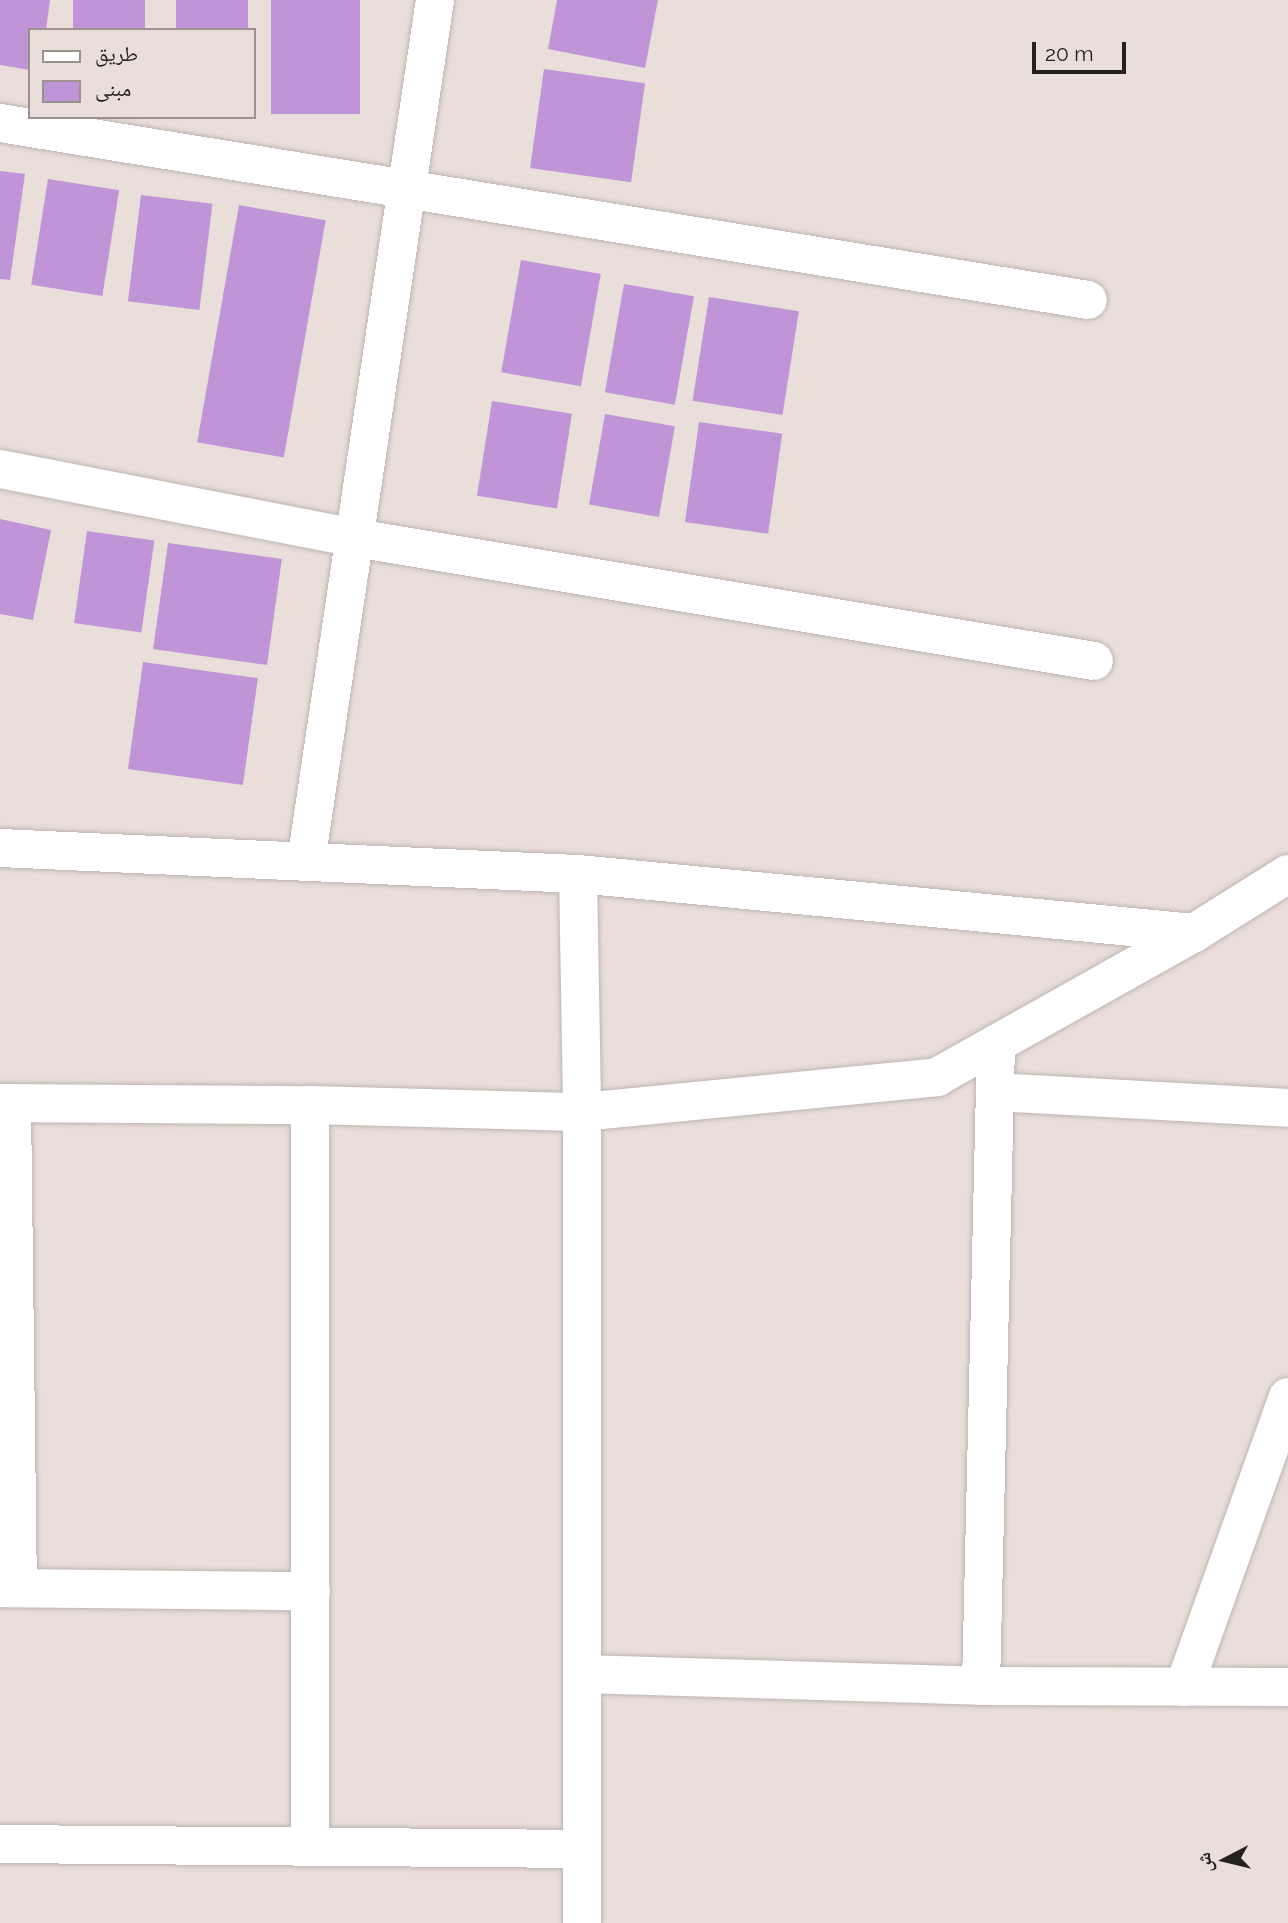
<!DOCTYPE html>
<meta charset="utf-8">
<style>
body{margin:0}
#map{position:relative;width:1288px;height:1923px;overflow:hidden;background:#e9ded9;font-family:Raleway,"Noto Naskh Arabic",sans-serif}
div>[style]{position:absolute}
.building>*{inset:0;background:#c095d7;transform-origin:0 0}
.roads{filter:drop-shadow(0 0 2px #bfb5b0) drop-shadow(0 0 2px #bfb5b0)}
.minor>*{height:38px;margin:-19px;padding:0 19px;transform-origin:19px;border-radius:19px;background:#fff}
span{translate:-50% -50%;white-space:nowrap;text-align:center;line-height:1.15;-webkit-text-stroke:5px #e9ded9;paint-order:stroke}
.legend{position:absolute;left:28px;top:28px;width:228px;height:91px;box-sizing:border-box;background:#e9ded9;border:2px solid #9b928f;margin:0;padding:9px 12px;list-style:none;font-size:21px;color:#25211f}
.legend li{display:flex;align-items:center;gap:14px;height:35px}
.legend b{width:35px;border:2px solid #9b928f}
.north{position:absolute;left:1190px;top:1825px;width:70px;height:70px;-webkit-text-stroke:5px #e9ded9;paint-order:stroke;rotate:263deg;font-size:19px;font-weight:700;line-height:28px;text-align:center;color:#25211f}
.north::after{content:'';display:block;margin:auto;width:24px;height:32px;background:#25211f;clip-path:polygon(50% 0,100% 100%,50% 72%,0 100%)}
.scale{position:absolute;left:1032px;top:42px;width:94px;height:32px;box-sizing:border-box;border:4px solid #25211f;border-top:0;padding-left:9px;font-size:21px;line-height:24px;white-space:nowrap;color:#25211f;-webkit-text-stroke:5px #e9ded9;paint-order:stroke}
</style>
<div id="map">
<div class="building">
<div style="clip-path:polygon(0 0,50px 0,46px 30px,30px 30px,30px 70px,0 65px)"></div>
<div style="left:73px;top:0;width:72px;height:30px"></div>
<div style="left:176px;top:0;width:72px;height:30px"></div>
<div style="left:271px;top:0;width:89px;height:114px"></div>
<div style="clip-path:polygon(557px 0,658px 0,645px 68px,548px 49px)"></div>
<div style="left:544px;top:69px;width:102px;height:100px;rotate:8deg"></div>
<div style="clip-path:polygon(0 171px,25px 174px,10px 280px,0 279px)"></div>
<div style="left:48px;top:179px;width:72px;height:107px;rotate:9deg"></div>
<div style="left:141px;top:195px;width:72px;height:107px;rotate:7deg"></div>
<div style="left:239px;top:205px;width:88px;height:241px;rotate:10deg"></div>
<div style="left:521px;top:260px;width:81px;height:114px;rotate:10deg"></div>
<div style="left:624px;top:284px;width:71px;height:110px;rotate:10deg"></div>
<div style="left:709px;top:297px;width:91px;height:105px;rotate:9deg"></div>
<div style="left:492px;top:401px;width:81px;height:96px;rotate:9deg"></div>
<div style="left:605px;top:414px;width:71px;height:92px;rotate:10deg"></div>
<div style="left:699px;top:422px;width:84px;height:101px;rotate:8deg"></div>
<div style="clip-path:polygon(0 519px,51px 530px,33px 620px,0 614px)"></div>
<div style="left:87px;top:531px;width:68px;height:93px;rotate:8deg"></div>
<div style="left:168px;top:543px;width:115px;height:107px;rotate:8deg"></div>
<div style="left:143px;top:662px;width:116px;height:108px;rotate:8deg"></div>
</div>
<div class="roads">
<div class="minor">
<div style="left:0;top:123px;width:1102px;rotate:9.24deg"></div>
<div style="left:0;top:469px;width:362px;rotate:11deg"></div>
<div style="left:355px;top:538px;width:749px;rotate:9.45deg"></div>
<div style="left:0;top:848px;width:579px;rotate:2.58deg"></div>
<div style="left:578px;top:874px;width:619px;rotate:5.47deg"></div>
<div style="left:306px;top:862px;width:872px;rotate:-81.49deg"></div>
<div style="left:578px;top:874px;width:238px;rotate:89deg"></div>
<div style="left:582px;top:1112px;width:811px;rotate:90deg"></div>
<div style="left:995px;top:1092px;width:293px;rotate:3.1deg"></div>
<div style="left:0;top:1103px;width:310px;rotate:0.4deg"></div>
<div style="left:310px;top:1105px;width:272px;rotate:1.5deg"></div>
<div style="left:582px;top:1112px;width:357px;rotate:-5.6deg"></div>
<div style="left:937px;top:1077px;width:295px;rotate:-29.3deg"></div>
<div style="left:1194px;top:933px;width:111px;rotate:-32.1deg"></div>
<div style="left:12px;top:1103px;width:485px;rotate:89.3deg"></div>
<div style="left:310px;top:1105px;width:742px;rotate:90deg"></div>
<div style="left:0;top:1588px;width:311px;rotate:0.6deg"></div>
<div style="left:582px;top:1674px;width:399px;rotate:1.7deg"></div>
<div style="left:981px;top:1686px;width:307px;rotate:0.2deg"></div>
<div style="left:981px;top:1686px;width:642px;rotate:-88.66deg"></div>
<div style="left:1184px;top:1687px;width:308px;rotate:-70.3deg"></div>
<div style="left:0;top:1844px;width:582px;rotate:0.49deg"></div>
</div>
</div>
<ul class="legend">
<li><b style="height:9px;background:#fff"></b>طريق</li>
<li><b style="height:19px;background:#c095d7"></b>مبنى</li>
</ul>
<div class="north">ش</div>
<div class="scale">20 m</div>
</div>
